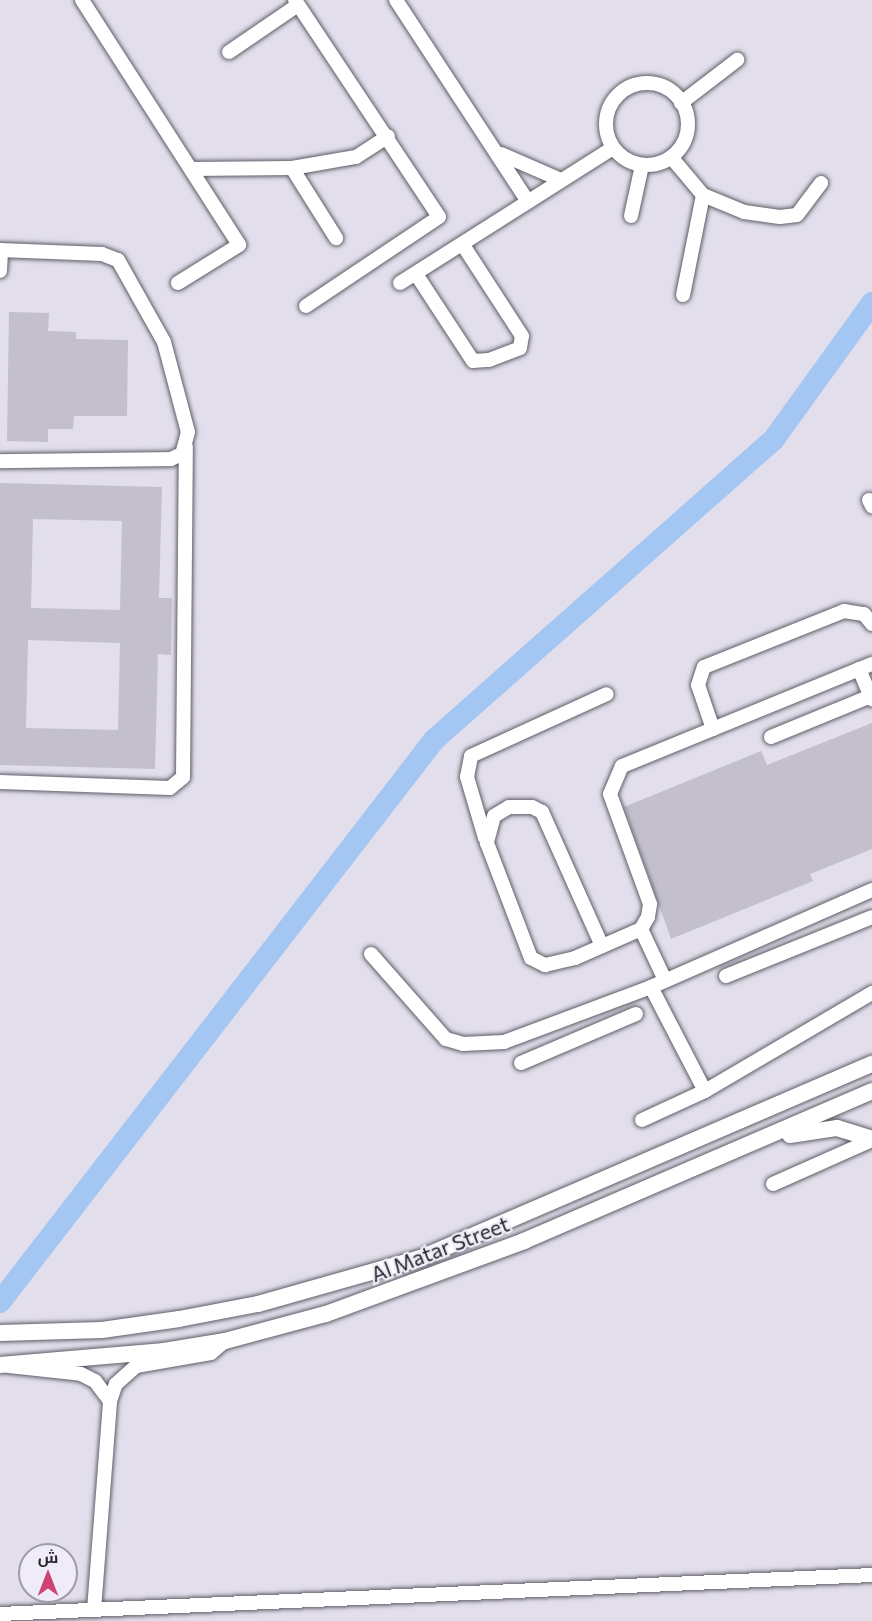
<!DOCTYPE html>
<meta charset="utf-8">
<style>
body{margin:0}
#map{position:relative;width:872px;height:1621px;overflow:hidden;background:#e2deeb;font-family:Commissioner,Cairo,sans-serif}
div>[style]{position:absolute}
.river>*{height:22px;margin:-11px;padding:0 11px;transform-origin:11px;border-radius:11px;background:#a4c6f2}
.building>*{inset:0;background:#c3bfcc}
.roads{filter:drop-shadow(0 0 2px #605d68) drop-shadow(0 0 2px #605d68)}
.minor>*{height:14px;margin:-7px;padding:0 7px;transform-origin:7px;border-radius:7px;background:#fff}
.minor>.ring{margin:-7px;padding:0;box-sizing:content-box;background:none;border:14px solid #fff;border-radius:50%}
.major>*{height:16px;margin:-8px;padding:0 8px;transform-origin:8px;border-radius:8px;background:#fff}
span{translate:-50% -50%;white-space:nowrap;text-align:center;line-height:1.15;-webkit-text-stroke:4.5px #efebf8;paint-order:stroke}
.street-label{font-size:21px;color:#28262b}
.north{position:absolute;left:18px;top:1543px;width:60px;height:60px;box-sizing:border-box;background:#efebf8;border:2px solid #9f9ca6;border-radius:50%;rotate:0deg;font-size:16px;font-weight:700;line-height:24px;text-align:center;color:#28262b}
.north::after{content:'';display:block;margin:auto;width:21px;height:27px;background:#ce4274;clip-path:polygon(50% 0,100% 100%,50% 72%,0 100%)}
</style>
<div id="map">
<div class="river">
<div style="left:0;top:1302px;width:710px;rotate:-52.32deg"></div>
<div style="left:434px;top:740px;width:454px;rotate:-41.5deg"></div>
<div style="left:774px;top:439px;width:168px;rotate:-54.2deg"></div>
</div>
<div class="building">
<div style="clip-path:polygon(9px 312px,49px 313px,48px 331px,76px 332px,76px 339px,128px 340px,127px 416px,74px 416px,73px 429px,48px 429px,48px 442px,7px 441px)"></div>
<div style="clip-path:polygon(evenodd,0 483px,162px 487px,159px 598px,172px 598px,171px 655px,158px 654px,155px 769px,0 765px,0 483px,33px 519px,122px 521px,120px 610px,31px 608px,33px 519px,0 483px,28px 640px,120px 643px,118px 730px,26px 728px,28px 640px)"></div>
<div style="clip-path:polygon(872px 723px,872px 849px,810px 874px,813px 881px,671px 939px,624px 807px,761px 751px,767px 765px)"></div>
</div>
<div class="roads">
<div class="minor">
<div style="left:82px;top:0;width:291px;rotate:57.3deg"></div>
<div style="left:239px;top:245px;width:72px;rotate:148.1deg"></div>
<div style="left:295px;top:0;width:260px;rotate:56.4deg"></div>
<div style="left:439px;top:217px;width:160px;rotate:146.2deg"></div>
<div style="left:396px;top:0;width:241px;rotate:56.8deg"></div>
<div style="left:229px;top:52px;width:83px;rotate:-34.3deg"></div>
<div class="ring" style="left:606px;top:83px;width:68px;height:68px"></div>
<div style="left:681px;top:103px;width:71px;rotate:-37.5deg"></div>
<div style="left:501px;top:154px;width:65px;rotate:23.4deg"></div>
<div style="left:671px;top:157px;width:50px;rotate:49.9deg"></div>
<div style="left:703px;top:195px;width:102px;rotate:101.3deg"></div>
<div style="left:292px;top:168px;width:83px;rotate:57.8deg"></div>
<div style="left:191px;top:169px;width:101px;rotate:-0.6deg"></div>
<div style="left:292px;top:168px;width:65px;rotate:-9.8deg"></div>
<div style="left:356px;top:157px;width:38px;rotate:-33deg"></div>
<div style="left:703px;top:195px;width:44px;rotate:22.5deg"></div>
<div style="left:744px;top:212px;width:36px;rotate:8deg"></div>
<div style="left:780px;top:217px;width:17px;rotate:-7deg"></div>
<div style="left:797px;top:215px;width:40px;rotate:-53deg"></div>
<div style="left:631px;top:216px;width:52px;rotate:-77.8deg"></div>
<div style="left:0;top:250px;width:102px;rotate:2.2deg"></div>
<div style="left:102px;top:254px;width:17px;rotate:21deg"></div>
<div style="left:118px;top:260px;width:94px;rotate:60.7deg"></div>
<div style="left:164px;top:342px;width:93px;rotate:75.1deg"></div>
<div style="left:188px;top:432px;width:23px;rotate:105deg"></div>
<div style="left:182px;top:454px;width:12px;rotate:156deg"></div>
<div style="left:171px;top:459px;width:171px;rotate:179.3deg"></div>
<div style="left:0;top:271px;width:21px;rotate:-87deg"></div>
<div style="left:416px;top:274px;width:104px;rotate:56.8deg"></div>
<div style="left:473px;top:361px;width:16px;rotate:-4deg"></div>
<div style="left:489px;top:360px;width:33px;rotate:-21deg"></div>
<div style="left:520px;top:348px;width:12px;rotate:-81deg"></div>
<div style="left:522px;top:336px;width:108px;rotate:-123deg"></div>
<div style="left:400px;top:283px;width:252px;rotate:-32.4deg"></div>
<div style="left:869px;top:500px;width:7px;rotate:63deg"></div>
<div style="left:859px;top:669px;width:33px;rotate:67deg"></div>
<div style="left:713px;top:729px;width:46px;rotate:-108.8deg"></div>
<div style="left:698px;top:685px;width:19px;rotate:-72deg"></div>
<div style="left:704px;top:667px;width:151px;rotate:-21.8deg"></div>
<div style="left:844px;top:611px;width:20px;rotate:9deg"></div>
<div style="left:864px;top:614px;width:13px;rotate:51deg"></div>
<div style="left:771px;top:737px;width:108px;rotate:-22.3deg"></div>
<div style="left:0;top:782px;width:170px;rotate:2deg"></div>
<div style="left:170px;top:788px;width:17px;rotate:-40deg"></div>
<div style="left:183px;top:777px;width:330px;rotate:-89.5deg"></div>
<div style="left:485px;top:838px;width:64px;rotate:-106.4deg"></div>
<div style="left:467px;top:777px;width:21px;rotate:-79deg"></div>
<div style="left:471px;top:756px;width:149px;rotate:-24.5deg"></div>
<div style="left:641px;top:929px;width:56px;rotate:64.8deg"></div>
<div style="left:602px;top:946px;width:147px;rotate:-114.1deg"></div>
<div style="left:542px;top:812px;width:11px;rotate:-153deg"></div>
<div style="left:532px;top:807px;width:23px;rotate:180deg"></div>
<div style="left:509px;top:807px;width:17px;rotate:149deg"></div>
<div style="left:494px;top:816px;width:28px;rotate:105deg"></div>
<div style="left:487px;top:843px;width:123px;rotate:69.1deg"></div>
<div style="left:531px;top:958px;width:16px;rotate:27deg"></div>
<div style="left:545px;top:965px;width:31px;rotate:-13deg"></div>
<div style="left:575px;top:958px;width:72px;rotate:-23.7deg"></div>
<div style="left:641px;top:929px;width:14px;rotate:-60deg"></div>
<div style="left:648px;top:917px;width:13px;rotate:-81deg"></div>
<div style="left:650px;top:904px;width:117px;rotate:-110deg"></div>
<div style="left:610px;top:794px;width:30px;rotate:-67deg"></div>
<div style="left:622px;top:766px;width:270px;rotate:-22.2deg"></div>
<div style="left:371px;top:954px;width:113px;rotate:48.6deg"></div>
<div style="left:446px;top:1039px;width:18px;rotate:16deg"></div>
<div style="left:463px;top:1044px;width:41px;rotate:-2.8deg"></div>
<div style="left:504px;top:1042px;width:157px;rotate:-20.5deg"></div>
<div style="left:651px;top:987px;width:241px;rotate:-23.7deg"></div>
<div style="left:726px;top:976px;width:157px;rotate:-22deg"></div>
<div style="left:651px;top:987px;width:117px;rotate:62.6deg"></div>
<div style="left:521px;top:1063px;width:125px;rotate:-23.1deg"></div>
<div style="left:642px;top:1120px;width:69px;rotate:-24.7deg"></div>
<div style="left:705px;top:1091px;width:194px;rotate:-30.4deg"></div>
<div style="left:773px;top:1184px;width:108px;rotate:-24deg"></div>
<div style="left:9px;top:1366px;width:72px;rotate:6.3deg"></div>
<div style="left:81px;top:1374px;width:16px;rotate:27deg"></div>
<div style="left:95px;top:1381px;width:25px;rotate:53deg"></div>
<div style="left:94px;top:1610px;width:210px;rotate:-85.6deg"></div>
<div style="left:110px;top:1401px;width:18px;rotate:-71deg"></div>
<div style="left:116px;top:1384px;width:27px;rotate:-42deg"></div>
<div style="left:136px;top:1366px;width:76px;rotate:-9.8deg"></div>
<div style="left:211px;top:1353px;width:18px;rotate:-41deg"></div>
<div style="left:0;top:1614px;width:873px;rotate:-2.56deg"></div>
</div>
<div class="major">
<div style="left:790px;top:1135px;width:48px;rotate:-8.5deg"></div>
<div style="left:837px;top:1128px;width:37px;rotate:17deg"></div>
<div style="left:0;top:1333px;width:102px;rotate:-1.7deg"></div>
<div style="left:102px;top:1330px;width:78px;rotate:-8.1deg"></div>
<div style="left:179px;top:1319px;width:80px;rotate:-10.8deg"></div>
<div style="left:258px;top:1304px;width:169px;rotate:-15.8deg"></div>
<div style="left:421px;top:1258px;width:491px;rotate:-23.3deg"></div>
<div style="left:0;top:1365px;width:165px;rotate:-4.9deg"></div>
<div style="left:164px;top:1351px;width:62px;rotate:-9.3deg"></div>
<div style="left:225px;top:1341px;width:105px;rotate:-15deg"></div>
<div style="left:326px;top:1314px;width:211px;rotate:-20.2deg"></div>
<div style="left:524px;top:1241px;width:379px;rotate:-23.3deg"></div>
</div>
</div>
<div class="street-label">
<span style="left:440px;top:1249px;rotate:-21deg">Al Matar Street</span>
</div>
<div class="north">ش</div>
</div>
